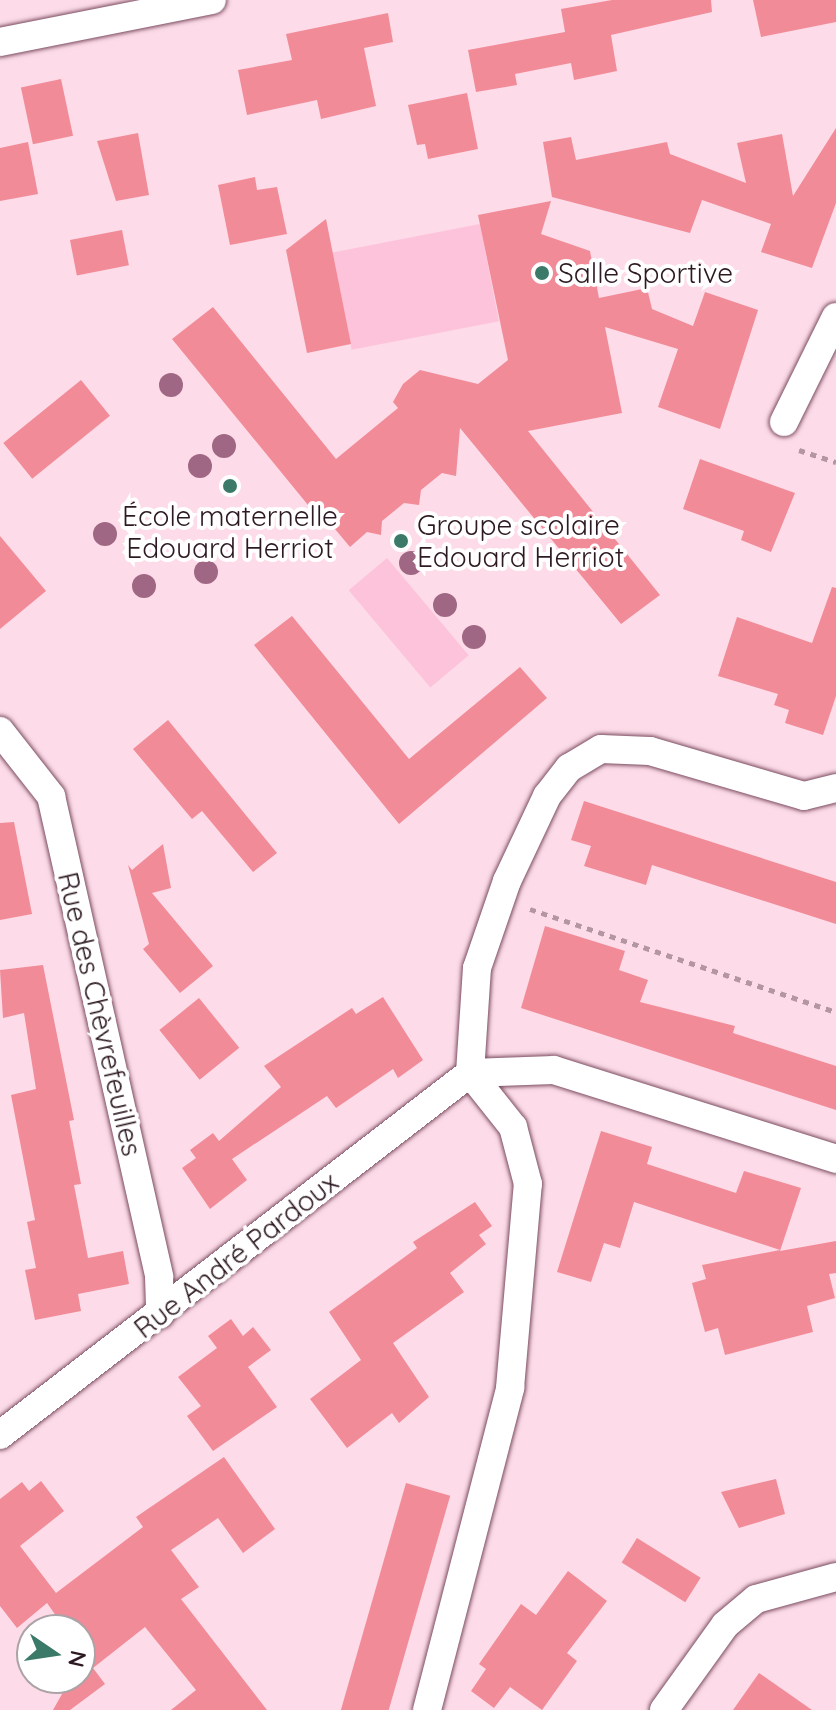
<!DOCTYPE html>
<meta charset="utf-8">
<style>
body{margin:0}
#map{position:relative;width:836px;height:1710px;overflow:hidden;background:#fddbe8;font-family:Quicksand,sans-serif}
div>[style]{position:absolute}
.green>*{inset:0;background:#fdc3da;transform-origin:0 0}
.building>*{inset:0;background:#f28b98;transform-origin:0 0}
.path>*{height:5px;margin-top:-2.5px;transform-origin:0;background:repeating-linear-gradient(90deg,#b396a1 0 6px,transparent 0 12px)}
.roads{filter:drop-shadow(0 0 2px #7b4d61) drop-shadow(0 0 2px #7b4d61)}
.minor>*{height:28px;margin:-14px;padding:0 14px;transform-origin:14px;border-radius:14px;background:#fff}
.trees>*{width:24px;height:24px;margin:-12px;border-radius:50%;background:#9f6784}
.dots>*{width:22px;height:22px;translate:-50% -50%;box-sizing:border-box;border:4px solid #fff;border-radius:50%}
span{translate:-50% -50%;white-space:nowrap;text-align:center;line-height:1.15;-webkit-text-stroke:8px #fff;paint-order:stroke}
.poi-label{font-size:28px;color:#2c1921}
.left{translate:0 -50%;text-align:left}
.street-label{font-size:28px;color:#2c1921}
.north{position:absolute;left:16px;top:1614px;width:80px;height:80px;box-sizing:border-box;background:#fff;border:2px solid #aba3a6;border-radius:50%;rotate:103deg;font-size:22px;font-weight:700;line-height:32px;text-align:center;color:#2c1921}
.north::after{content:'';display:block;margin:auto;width:28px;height:36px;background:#3b7a68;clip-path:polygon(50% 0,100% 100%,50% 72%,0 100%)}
</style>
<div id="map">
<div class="green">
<div style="left:480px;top:224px;width:99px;height:150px;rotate:79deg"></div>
<div style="left:387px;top:558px;width:127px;height:50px;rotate:50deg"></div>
</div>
<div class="building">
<div style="clip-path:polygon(612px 0,711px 0,712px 12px,611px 35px,617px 71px,574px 80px,571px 63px,515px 74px,517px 85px,476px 92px,468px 50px,565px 32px,561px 9px)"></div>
<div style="clip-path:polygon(753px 0,836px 0,836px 22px,761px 37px)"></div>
<div style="clip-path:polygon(388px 13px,393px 42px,364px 48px,376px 106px,321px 119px,317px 100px,247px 115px,238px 70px,292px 60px,286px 34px)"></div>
<div style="left:61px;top:79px;width:58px;height:41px;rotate:78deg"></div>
<div style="clip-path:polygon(467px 93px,478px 149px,428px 159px,425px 144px,417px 145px,408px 105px)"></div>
<div style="clip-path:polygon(836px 128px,836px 203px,812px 268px,761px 252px,771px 224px,702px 200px,690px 233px,552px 197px,543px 142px,571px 137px,576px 160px,667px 142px,670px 154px,746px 183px,737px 143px,782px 134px,793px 196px)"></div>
<div style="clip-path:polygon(138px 133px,149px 195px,116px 201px,97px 141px)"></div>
<div style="clip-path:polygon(28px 142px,38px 194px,0 201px,0 148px)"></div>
<div style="clip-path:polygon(255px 177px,257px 190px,277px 187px,287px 234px,230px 245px,218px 185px)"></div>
<div style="clip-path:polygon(551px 201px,541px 234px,590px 251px,599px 298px,647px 288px,652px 309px,693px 326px,705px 292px,758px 310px,720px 429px,658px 407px,678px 349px,605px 327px,622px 413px,528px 431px,660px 595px,621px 624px,460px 428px,456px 476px,442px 473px,421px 490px,419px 505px,404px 503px,382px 521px,381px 535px,367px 532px,350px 547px,330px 523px,326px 527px,172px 339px,213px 307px,336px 459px,398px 408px,393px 402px,403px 384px,420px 370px,478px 384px,508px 360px,478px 215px)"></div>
<div style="clip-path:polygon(326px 219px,351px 344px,307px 353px,286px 250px)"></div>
<div style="left:122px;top:230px;width:36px;height:53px;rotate:79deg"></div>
<div style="left:81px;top:380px;width:46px;height:100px;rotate:51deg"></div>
<div style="clip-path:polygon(700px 459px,795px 493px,771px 552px,741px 540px,744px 531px,683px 509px)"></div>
<div style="clip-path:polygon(0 536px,46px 591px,0 629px)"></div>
<div style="clip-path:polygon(832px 587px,836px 588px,836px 696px,823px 735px,785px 723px,789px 710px,774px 705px,778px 694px,718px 676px,737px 617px,812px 643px)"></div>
<div style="clip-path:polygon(292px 616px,409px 759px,520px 667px,547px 698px,399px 824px,254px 645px)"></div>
<div style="clip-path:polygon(168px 720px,277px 853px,253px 872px,202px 811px,192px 819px,133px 749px)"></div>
<div style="clip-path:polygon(584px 801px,836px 882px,836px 924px,652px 865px,646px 885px,584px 866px,591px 846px,571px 840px)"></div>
<div style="clip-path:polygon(14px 822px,32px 914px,0 920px,0 823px)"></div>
<div style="clip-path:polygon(163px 844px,171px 888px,152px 893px,213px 966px,180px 993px,143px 949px,149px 944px,128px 865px,132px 870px)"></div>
<div style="clip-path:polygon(545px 926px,625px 951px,619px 970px,648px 980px,640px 1002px,735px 1026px,733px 1033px,836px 1066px,836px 1110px,521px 1008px)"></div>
<div style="clip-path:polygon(43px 965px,74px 1120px,69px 1121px,81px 1184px,74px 1185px,88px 1258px,123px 1251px,129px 1284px,78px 1294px,81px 1311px,35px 1320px,25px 1270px,36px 1268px,27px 1222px,35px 1220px,11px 1095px,36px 1089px,24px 1013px,3px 1018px,0 970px)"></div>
<div style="clip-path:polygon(383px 997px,423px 1060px,398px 1078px,393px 1069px,336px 1108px,327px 1096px,232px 1159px,247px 1180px,210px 1209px,182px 1168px,196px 1158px,190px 1150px,213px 1133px,219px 1141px,281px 1087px,264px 1066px,352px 1008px,356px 1014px)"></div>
<div style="left:199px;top:998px;width:64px;height:51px;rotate:51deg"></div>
<div style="clip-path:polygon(601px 1131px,652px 1147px,647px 1164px,736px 1193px,744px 1171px,801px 1188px,780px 1251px,836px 1241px,836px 1273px,829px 1274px,835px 1298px,807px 1306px,813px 1332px,725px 1355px,718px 1328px,705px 1332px,692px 1283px,706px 1279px,702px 1265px,780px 1250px,634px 1202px,620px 1248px,604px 1243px,591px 1282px,557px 1272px)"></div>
<div style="clip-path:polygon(475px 1202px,492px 1226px,479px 1235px,486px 1244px,450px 1273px,464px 1292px,393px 1343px,429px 1397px,399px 1423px,392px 1413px,347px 1448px,310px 1399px,361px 1360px,329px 1312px,417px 1248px,413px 1242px)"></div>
<div style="clip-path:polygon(231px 1319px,243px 1336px,253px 1327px,271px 1350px,248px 1367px,277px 1407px,213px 1451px,187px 1416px,201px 1406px,178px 1377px,217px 1348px,208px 1336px)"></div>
<div style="clip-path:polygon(224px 1457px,275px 1529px,243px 1553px,218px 1518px,171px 1550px,199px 1587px,181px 1599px,267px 1710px,171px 1710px,196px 1690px,145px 1627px,93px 1668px,105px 1684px,70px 1710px,53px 1710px,71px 1678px,80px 1678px,80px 1630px,66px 1630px,47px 1603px,17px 1628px,0 1606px,0 1499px,22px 1482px,29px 1491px,41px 1481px,64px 1511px,20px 1546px,56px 1593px,143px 1527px,136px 1517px)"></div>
<div style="clip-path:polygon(776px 1479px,785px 1514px,739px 1528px,721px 1492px)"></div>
<div style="left:406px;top:1483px;width:46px;height:237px;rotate:16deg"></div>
<div style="left:637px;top:1538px;width:75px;height:29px;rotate:32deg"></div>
<div style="clip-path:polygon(568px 1571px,607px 1601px,567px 1653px,577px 1661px,542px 1710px,510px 1687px,494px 1708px,471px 1691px,486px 1669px,479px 1664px,521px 1604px,536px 1615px)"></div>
<div style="clip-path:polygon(759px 1673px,812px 1710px,733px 1710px)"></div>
</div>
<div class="path">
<div style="left:799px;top:450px;width:39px;rotate:18deg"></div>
<div style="left:530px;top:909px;width:323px;rotate:18.6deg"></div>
</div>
<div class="roads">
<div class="minor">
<div style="left:0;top:42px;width:216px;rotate:-11.2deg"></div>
<div style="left:784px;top:422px;width:117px;rotate:-63.7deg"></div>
<div style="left:0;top:731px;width:83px;rotate:51.9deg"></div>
<div style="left:51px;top:796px;width:493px;rotate:77.3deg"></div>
<div style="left:159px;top:1277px;width:37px;rotate:88deg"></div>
<div style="left:470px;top:1073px;width:105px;rotate:-86.2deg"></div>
<div style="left:477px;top:968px;width:92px;rotate:-71deg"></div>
<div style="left:507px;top:881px;width:94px;rotate:-64.8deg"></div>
<div style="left:547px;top:796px;width:36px;rotate:-52deg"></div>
<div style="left:569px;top:768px;width:37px;rotate:-31deg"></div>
<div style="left:601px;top:749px;width:49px;rotate:2.3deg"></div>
<div style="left:650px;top:751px;width:160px;rotate:16.3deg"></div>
<div style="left:804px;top:796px;width:33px;rotate:-14deg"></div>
<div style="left:470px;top:1073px;width:84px;rotate:-2deg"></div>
<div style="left:554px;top:1070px;width:296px;rotate:17.5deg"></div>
<div style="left:0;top:1435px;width:593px;rotate:-37.6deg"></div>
<div style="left:427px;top:1710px;width:333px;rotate:-75.5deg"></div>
<div style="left:510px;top:1388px;width:205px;rotate:-85deg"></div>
<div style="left:528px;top:1184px;width:59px;rotate:-104.7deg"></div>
<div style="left:513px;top:1127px;width:69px;rotate:-128.5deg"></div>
<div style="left:664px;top:1710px;width:105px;rotate:-54.3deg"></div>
<div style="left:725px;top:1625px;width:40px;rotate:-40deg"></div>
<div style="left:756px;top:1599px;width:83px;rotate:-15.4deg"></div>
</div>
</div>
<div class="trees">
<div style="left:171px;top:385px"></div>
<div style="left:224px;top:446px"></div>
<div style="left:200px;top:466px"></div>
<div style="left:105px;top:534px"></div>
<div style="left:411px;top:563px"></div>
<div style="left:206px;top:572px"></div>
<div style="left:144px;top:586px"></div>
<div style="left:445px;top:605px"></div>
<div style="left:474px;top:637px"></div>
</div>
<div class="dots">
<div style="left:542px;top:273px;background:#3b7a68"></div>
<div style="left:230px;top:486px;background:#3b7a68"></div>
<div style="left:401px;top:541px;background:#3b7a68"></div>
</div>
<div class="poi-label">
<span class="left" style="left:558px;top:273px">Salle Sportive</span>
<span style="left:230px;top:532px">École maternelle<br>Edouard Herriot</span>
<span class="left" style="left:417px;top:541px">Groupe scolaire<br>Edouard Herriot</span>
</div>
<div class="street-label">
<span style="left:100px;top:1014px;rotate:77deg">Rue des Chèvrefeuilles</span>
<span style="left:236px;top:1255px;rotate:-38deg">Rue André Pardoux</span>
</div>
<div class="north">N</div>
</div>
